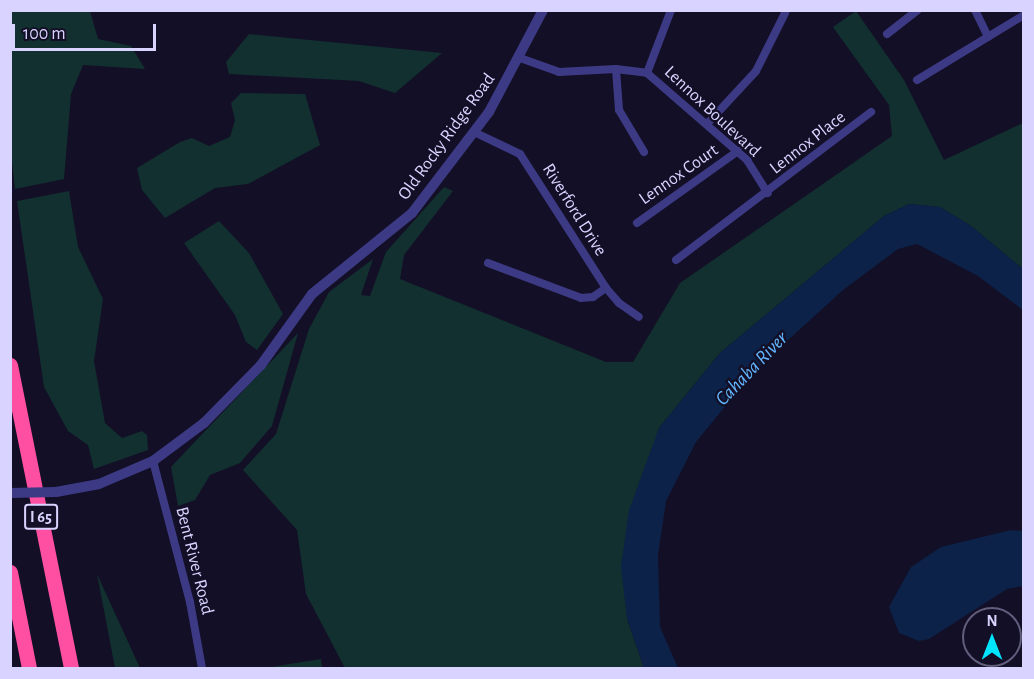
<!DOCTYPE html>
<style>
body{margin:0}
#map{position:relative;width:1034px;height:679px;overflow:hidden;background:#130f26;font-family:"Alegreya Sans",sans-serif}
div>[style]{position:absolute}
.green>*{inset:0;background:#12302f}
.water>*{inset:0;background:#0c2248}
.minor>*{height:8px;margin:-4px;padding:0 4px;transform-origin:4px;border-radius:4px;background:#3d3a85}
.tertiary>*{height:10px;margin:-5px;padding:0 5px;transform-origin:5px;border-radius:5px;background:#3d3a85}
.motorway>*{height:15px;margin:-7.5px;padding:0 7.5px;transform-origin:7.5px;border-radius:7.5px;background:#ff4fa3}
.tertiary-bridge>*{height:10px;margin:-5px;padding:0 5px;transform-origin:5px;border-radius:5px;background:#3d3a85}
span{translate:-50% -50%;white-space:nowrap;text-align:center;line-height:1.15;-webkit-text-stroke:4.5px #130f26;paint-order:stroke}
.shield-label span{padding:2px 4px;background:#130f26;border:2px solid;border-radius:4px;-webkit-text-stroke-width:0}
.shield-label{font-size:16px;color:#d9d4ff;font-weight:700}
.street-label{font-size:18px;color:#d9d4ff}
.water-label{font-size:20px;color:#62b6ff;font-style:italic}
.frame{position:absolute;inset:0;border:12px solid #d9d4ff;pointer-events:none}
.north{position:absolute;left:962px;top:607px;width:60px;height:60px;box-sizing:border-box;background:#130f26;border:2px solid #625e7d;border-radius:50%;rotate:0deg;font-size:16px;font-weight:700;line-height:24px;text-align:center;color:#d9d4ff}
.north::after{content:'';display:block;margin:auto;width:21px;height:27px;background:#00e5ff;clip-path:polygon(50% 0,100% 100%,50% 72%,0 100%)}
.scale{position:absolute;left:12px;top:24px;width:144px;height:27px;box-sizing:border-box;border:3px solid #d9d4ff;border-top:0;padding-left:8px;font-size:18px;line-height:21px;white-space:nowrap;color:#d9d4ff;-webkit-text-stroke:4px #130f26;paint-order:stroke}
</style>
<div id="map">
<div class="green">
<div style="clip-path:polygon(10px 11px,90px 11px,98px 39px,131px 46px,145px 69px,83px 65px,71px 94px,64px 179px,15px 189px,10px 143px)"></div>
<div style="clip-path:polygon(856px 11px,904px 80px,944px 160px,1023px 123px,1023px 269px,971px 226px,940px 207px,909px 204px,884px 216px,720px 353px,659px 428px,627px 619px,644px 668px,345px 668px,306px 594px,297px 530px,243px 470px,276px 434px,309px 329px,329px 292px,373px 259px,361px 295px,370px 296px,386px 252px,444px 187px,453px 191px,404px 255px,400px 279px,606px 362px,633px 362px,680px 283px,892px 136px,889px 105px,833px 27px)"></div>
<div style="clip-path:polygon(249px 34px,442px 53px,395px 93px,359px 81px,229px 74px,226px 62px)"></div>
<div style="clip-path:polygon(241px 93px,305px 94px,320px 145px,248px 184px,215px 188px,165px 218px,142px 190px,137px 168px,180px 142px,192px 138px,209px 146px,230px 137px,235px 120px,231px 103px)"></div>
<div style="clip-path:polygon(69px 191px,78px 247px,103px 299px,94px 361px,105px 423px,122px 438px,142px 431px,147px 435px,148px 450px,94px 469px,88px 445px,68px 431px,44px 387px,17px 201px)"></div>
<div style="clip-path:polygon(219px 221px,249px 253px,283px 314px,257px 350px,246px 342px,235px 315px,184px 243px)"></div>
<div style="clip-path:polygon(298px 333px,272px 426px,240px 463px,210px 475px,195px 500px,178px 506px,171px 467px)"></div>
<div style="clip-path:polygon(97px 574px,140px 668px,115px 668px)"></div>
<div style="clip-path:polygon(321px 659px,322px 668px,265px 668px)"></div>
</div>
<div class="water">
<div style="clip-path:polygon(909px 204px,940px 207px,971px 226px,1023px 269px,1023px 310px,978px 276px,917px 244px,898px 249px,843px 290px,754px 371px,696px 442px,666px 501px,658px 555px,660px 627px,678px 668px,644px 668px,627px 619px,621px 566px,629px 510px,659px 428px,720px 353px,884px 216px)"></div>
<div style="clip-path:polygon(1011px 530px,1023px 531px,1023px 586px,1007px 589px,929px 639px,919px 641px,899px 633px,889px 607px,911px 567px,941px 547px)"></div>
</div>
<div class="minor">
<div style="left:975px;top:10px;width:30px;rotate:64deg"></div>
<div style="left:887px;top:34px;width:39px;rotate:-38deg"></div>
<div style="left:520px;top:58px;width:41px;rotate:19.7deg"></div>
<div style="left:559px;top:72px;width:57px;rotate:-3deg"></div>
<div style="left:616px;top:69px;width:31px;rotate:7deg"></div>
<div style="left:647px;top:73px;width:133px;rotate:41deg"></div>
<div style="left:747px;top:160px;width:39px;rotate:58deg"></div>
<div style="left:616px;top:69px;width:41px;rotate:85.8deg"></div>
<div style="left:619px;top:110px;width:49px;rotate:59.2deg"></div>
<div style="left:647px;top:73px;width:67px;rotate:-69.1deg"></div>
<div style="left:917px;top:80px;width:125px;rotate:-31.3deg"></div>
<div style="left:707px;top:124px;width:72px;rotate:-47.2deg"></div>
<div style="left:756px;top:71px;width:65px;rotate:-63.4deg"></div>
<div style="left:474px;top:132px;width:51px;rotate:25.6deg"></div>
<div style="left:520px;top:154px;width:159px;rotate:57.3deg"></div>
<div style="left:606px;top:288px;width:20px;rotate:49deg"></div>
<div style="left:619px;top:303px;width:24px;rotate:35deg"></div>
<div style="left:637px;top:223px;width:124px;rotate:-35.5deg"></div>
<div style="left:676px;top:260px;width:245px;rotate:-37.2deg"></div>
<div style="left:488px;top:263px;width:99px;rotate:20.6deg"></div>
<div style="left:581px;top:298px;width:12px;rotate:-5deg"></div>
<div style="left:593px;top:297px;width:16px;rotate:-35deg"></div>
<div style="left:153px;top:461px;width:146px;rotate:75.3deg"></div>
<div style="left:190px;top:602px;width:67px;rotate:79.7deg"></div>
</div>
<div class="tertiary">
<div style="left:99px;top:484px;width:59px;rotate:-23.1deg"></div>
<div style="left:153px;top:461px;width:64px;rotate:-36.7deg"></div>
<div style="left:204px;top:423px;width:81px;rotate:-45.5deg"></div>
<div style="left:261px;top:365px;width:87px;rotate:-54.3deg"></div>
<div style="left:312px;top:294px;width:129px;rotate:-39deg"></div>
<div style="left:412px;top:213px;width:127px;rotate:-52.7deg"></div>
<div style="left:489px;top:112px;width:115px;rotate:-62.1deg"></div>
</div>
<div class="motorway">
<div style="left:10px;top:365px;width:309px;rotate:78.6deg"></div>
<div style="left:10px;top:572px;width:98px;rotate:78.8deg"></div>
</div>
<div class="tertiary-bridge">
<div style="left:10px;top:493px;width:46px;rotate:-1.2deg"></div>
<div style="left:56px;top:492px;width:44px;rotate:-10.5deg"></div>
</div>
<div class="shield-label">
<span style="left:41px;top:517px">I 65</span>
</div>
<div class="street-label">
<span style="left:712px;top:112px;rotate:43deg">Lennox Boulevard</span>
<span style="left:447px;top:137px;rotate:-54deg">Old Rocky Ridge Road</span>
<span style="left:808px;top:143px;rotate:-38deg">Lennox Place</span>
<span style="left:679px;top:175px;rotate:-35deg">Lennox Court</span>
<span style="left:574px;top:210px;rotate:58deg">Riverford Drive</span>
<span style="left:194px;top:561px;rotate:76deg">Bent River Road</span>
</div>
<div class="water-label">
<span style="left:752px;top:369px;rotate:-46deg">Cahaba River</span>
</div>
<div class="frame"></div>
<div class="north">N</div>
<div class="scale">100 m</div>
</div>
